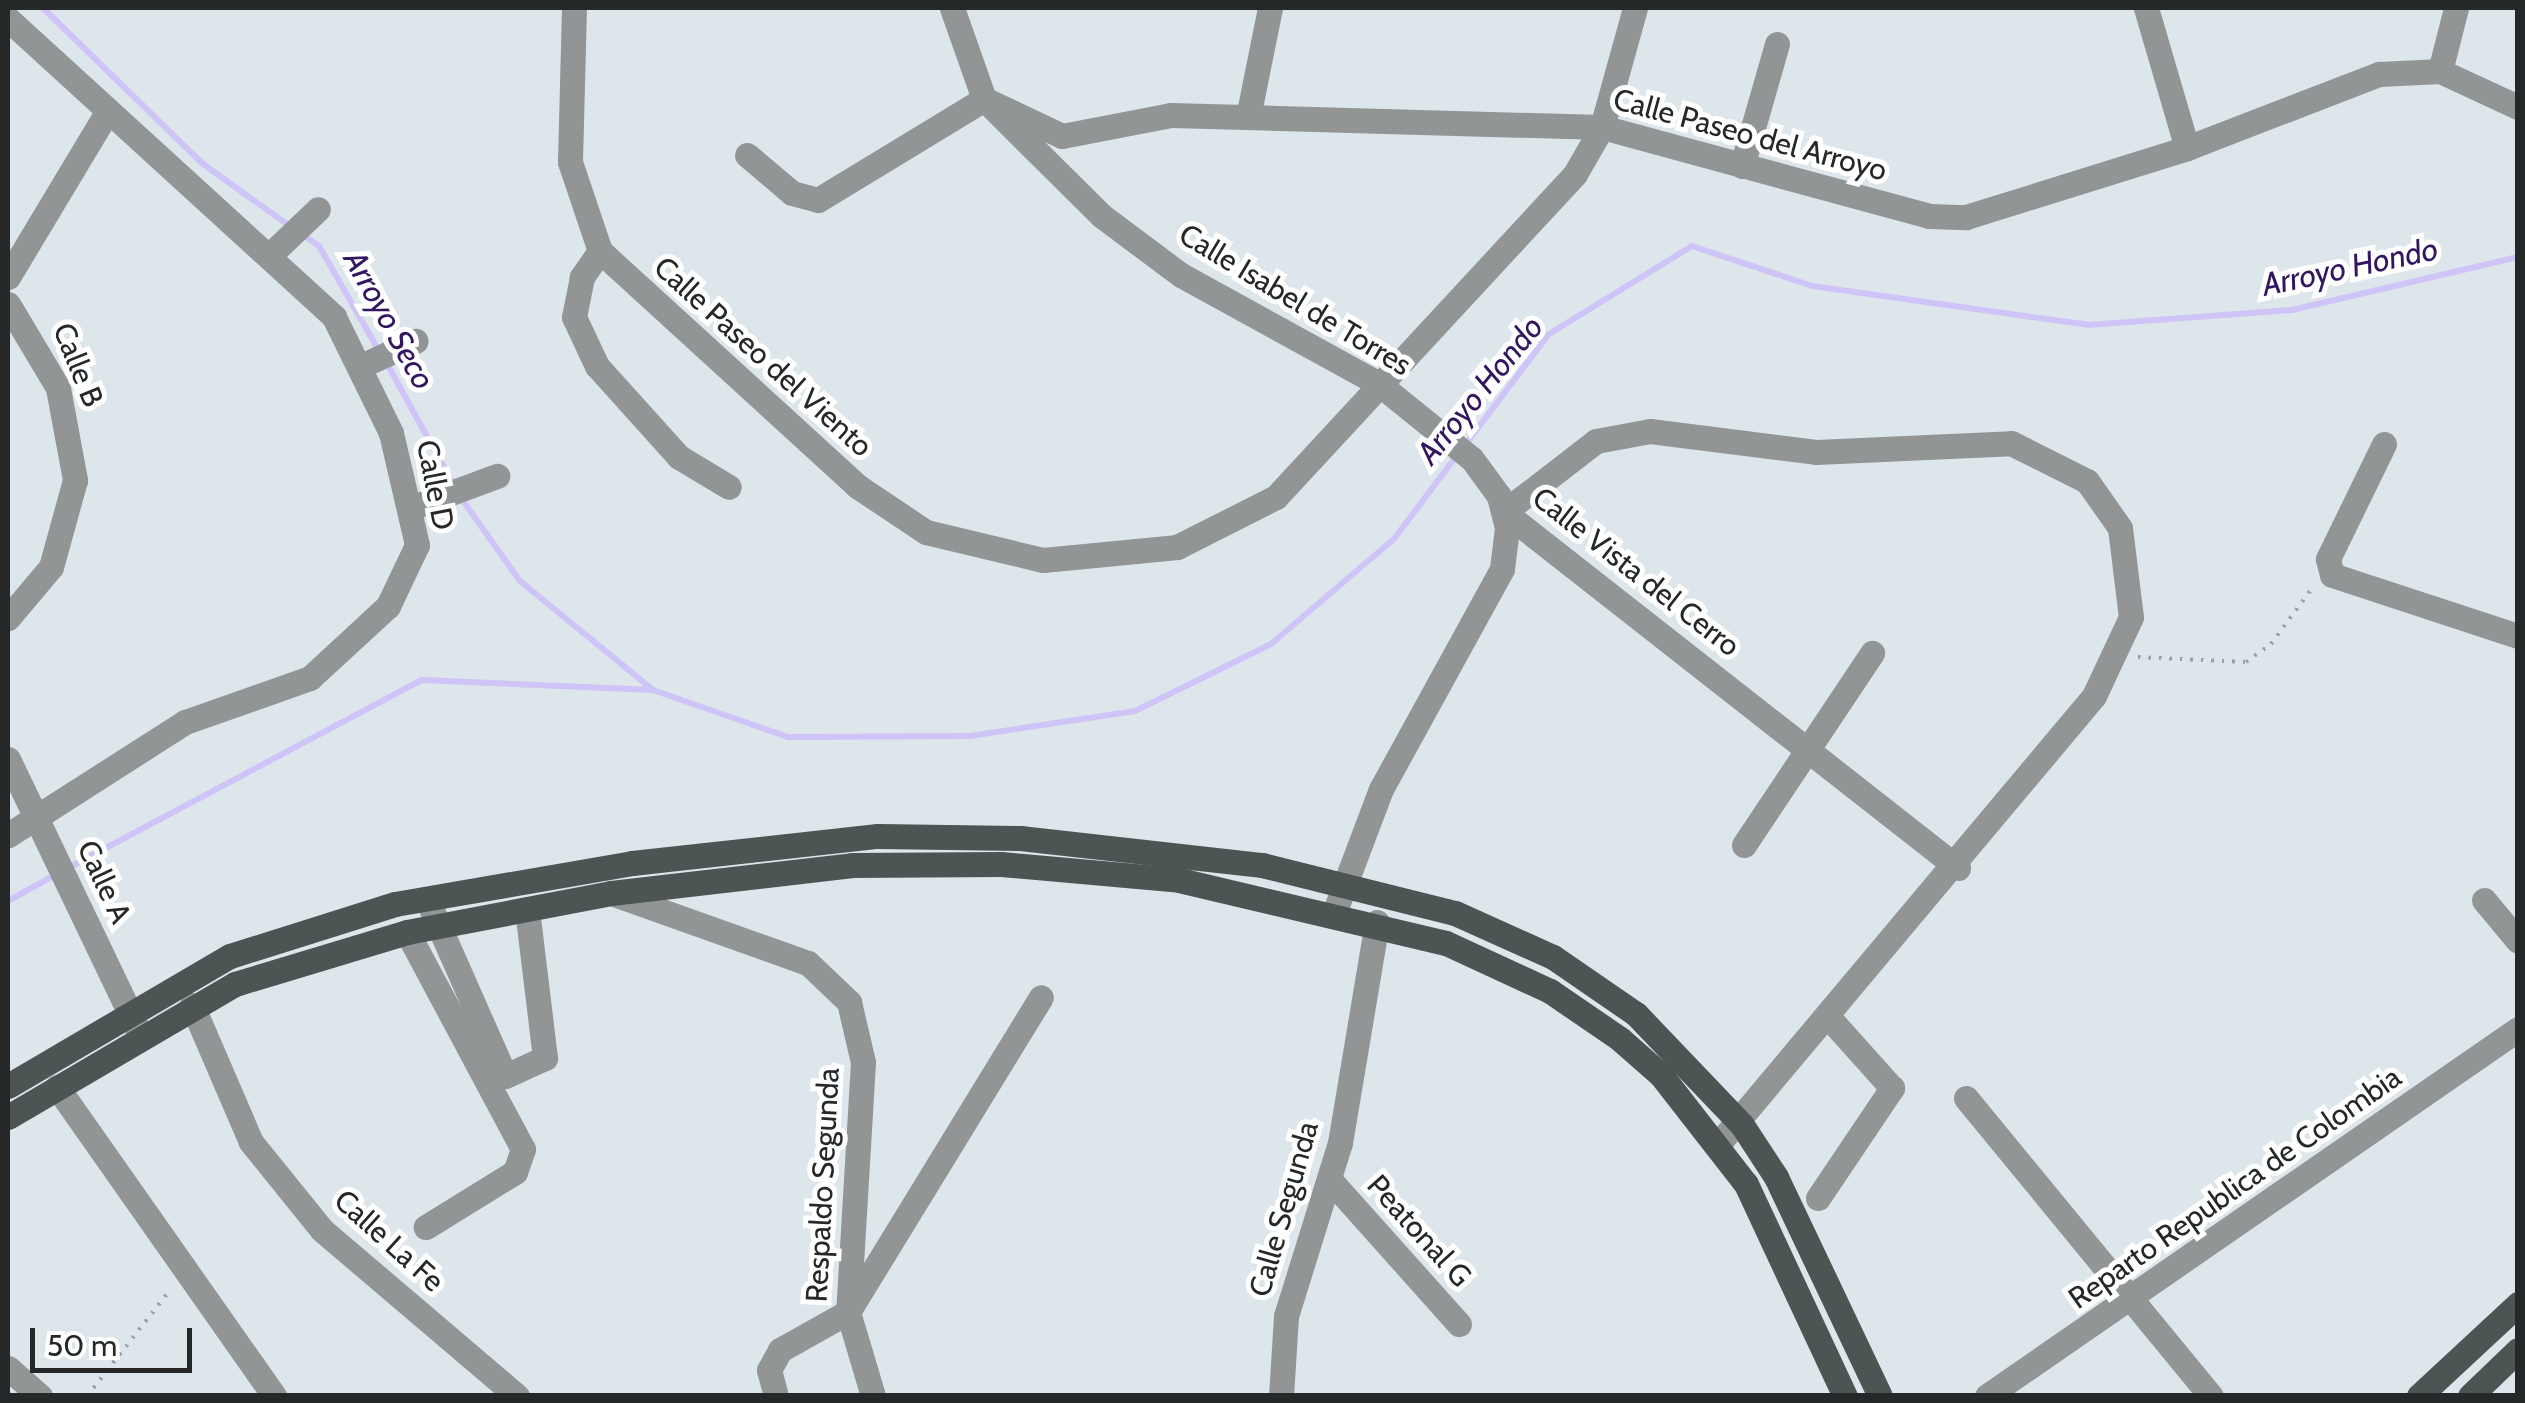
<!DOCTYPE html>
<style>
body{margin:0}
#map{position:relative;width:2525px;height:1403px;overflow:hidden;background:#dde6ea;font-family:Cabin,sans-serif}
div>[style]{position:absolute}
.stream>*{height:6px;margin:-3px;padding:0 3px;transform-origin:3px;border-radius:3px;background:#cfc4f8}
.path>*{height:4px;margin-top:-2px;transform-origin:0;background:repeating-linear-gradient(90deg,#9aa1a4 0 2.5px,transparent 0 10.5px)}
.minor>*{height:25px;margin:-12.5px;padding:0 12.5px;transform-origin:12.5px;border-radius:12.5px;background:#919595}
.major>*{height:25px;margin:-12.5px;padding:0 12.5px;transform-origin:12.5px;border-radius:12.5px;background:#4d5554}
span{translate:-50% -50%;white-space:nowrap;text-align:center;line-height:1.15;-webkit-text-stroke:10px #fff;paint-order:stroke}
.street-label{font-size:30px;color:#242829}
.water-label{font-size:32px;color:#321760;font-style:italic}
.frame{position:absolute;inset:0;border:10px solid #242829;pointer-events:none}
.scale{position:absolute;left:30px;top:1328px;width:162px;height:45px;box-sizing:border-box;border:5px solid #242829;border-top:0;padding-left:12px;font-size:30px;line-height:35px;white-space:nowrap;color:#242829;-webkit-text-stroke:8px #fff;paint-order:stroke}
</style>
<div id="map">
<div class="stream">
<div style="left:43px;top:8px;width:223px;rotate:44.3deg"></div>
<div style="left:203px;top:164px;width:108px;rotate:35.6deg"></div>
<div style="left:302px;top:234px;width:21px;rotate:35deg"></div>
<div style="left:319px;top:246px;width:121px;rotate:60.3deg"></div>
<div style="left:386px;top:362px;width:143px;rotate:61.1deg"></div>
<div style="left:1465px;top:445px;width:139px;rotate:-52.9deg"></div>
<div style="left:1549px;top:334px;width:168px;rotate:-31.6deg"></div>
<div style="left:1692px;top:246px;width:126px;rotate:18.4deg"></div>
<div style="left:1812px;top:286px;width:279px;rotate:8deg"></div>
<div style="left:2088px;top:325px;width:205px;rotate:-4.2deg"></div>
<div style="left:2292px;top:310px;width:232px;rotate:-13.2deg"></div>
<div style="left:461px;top:498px;width:102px;rotate:54.6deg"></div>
<div style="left:520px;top:581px;width:171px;rotate:39.3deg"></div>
<div style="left:68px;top:868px;width:401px;rotate:-28deg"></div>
<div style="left:422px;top:680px;width:231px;rotate:2.5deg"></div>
<div style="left:653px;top:690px;width:143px;rotate:19.2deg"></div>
<div style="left:788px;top:737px;width:182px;rotate:-0.3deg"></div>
<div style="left:970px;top:736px;width:167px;rotate:-8.6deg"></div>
<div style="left:1135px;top:711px;width:152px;rotate:-26.2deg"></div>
<div style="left:1271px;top:644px;width:162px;rotate:-40.5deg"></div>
<div style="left:1394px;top:539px;width:105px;rotate:-53.1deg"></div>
<div style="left:8px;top:901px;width:56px;rotate:-28.9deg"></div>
</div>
<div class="path">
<div style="left:2138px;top:657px;width:108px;rotate:2.7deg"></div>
<div style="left:2246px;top:662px;width:31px;rotate:-36deg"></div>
<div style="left:2271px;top:644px;width:71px;rotate:-53.6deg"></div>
<div style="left:87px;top:1396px;width:136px;rotate:-51.9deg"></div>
</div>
<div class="minor">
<div style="left:574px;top:8px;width:154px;rotate:91.5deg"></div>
<div style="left:570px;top:162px;width:94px;rotate:71.4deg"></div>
<div style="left:600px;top:251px;width:348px;rotate:42.4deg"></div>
<div style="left:857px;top:486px;width:83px;rotate:33.7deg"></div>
<div style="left:926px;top:532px;width:120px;rotate:13.5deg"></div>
<div style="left:1043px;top:560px;width:135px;rotate:-5.5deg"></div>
<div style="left:1177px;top:547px;width:111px;rotate:-26.8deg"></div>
<div style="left:1276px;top:497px;width:440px;rotate:-47.2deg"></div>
<div style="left:1575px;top:174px;width:54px;rotate:-60.1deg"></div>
<div style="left:1602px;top:127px;width:123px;rotate:-74.5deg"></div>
<div style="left:952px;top:8px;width:96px;rotate:70.6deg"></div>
<div style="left:984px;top:99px;width:166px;rotate:44.8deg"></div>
<div style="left:1102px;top:216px;width:99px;rotate:36.8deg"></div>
<div style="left:1181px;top:275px;width:226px;rotate:28.8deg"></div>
<div style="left:1379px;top:384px;width:119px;rotate:38.9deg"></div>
<div style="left:1472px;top:459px;width:46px;rotate:53.9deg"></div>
<div style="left:1499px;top:496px;width:33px;rotate:76deg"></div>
<div style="left:1507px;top:528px;width:41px;rotate:97deg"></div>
<div style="left:1502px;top:569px;width:251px;rotate:118.8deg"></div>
<div style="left:1381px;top:789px;width:130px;rotate:110.7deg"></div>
<div style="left:2146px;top:8px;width:146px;rotate:73.7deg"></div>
<div style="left:8px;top:19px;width:442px;rotate:42.4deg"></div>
<div style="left:334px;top:317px;width:129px;rotate:63.8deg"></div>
<div style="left:391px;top:433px;width:115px;rotate:76.9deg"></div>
<div style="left:417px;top:545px;width:68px;rotate:115.4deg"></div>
<div style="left:388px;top:606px;width:106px;rotate:137.3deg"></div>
<div style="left:310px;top:678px;width:133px;rotate:160.6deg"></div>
<div style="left:185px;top:722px;width:210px;rotate:147.4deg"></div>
<div style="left:2440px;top:71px;width:65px;rotate:-75.7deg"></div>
<div style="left:1248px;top:117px;width:111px;rotate:-78.6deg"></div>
<div style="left:747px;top:155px;width:59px;rotate:40.2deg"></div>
<div style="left:792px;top:193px;width:27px;rotate:15deg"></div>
<div style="left:818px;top:200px;width:194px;rotate:-31.3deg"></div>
<div style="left:984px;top:99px;width:86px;rotate:25.4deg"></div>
<div style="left:1062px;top:136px;width:111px;rotate:-10.9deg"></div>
<div style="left:1171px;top:115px;width:431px;rotate:1.6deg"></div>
<div style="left:1602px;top:127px;width:339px;rotate:15.2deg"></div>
<div style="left:1929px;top:216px;width:37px;rotate:2deg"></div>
<div style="left:1966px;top:217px;width:232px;rotate:-17.3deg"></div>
<div style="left:2187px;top:148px;width:206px;rotate:-21.1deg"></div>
<div style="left:2379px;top:74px;width:61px;rotate:-2.8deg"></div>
<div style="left:2440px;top:71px;width:86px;rotate:24.8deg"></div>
<div style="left:1742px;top:166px;width:127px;rotate:-74deg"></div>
<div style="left:600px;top:251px;width:32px;rotate:125deg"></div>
<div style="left:582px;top:277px;width:41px;rotate:101.3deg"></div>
<div style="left:574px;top:317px;width:54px;rotate:64.9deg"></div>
<div style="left:597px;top:366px;width:122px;rotate:48deg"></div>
<div style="left:679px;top:457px;width:58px;rotate:31deg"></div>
<div style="left:273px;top:252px;width:62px;rotate:-43.7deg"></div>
<div style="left:8px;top:277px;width:192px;rotate:-59deg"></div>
<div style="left:8px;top:304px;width:98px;rotate:59.2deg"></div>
<div style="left:58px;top:388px;width:94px;rotate:79.5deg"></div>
<div style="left:75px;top:480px;width:90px;rotate:105.4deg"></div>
<div style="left:51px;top:567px;width:67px;rotate:130.1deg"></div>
<div style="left:361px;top:366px;width:60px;rotate:-24.8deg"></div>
<div style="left:2384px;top:444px;width:128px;rotate:116deg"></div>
<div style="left:2328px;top:559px;width:16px;rotate:76deg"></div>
<div style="left:2332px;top:575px;width:196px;rotate:18.2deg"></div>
<div style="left:413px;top:507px;width:90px;rotate:-20.3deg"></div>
<div style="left:1504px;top:512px;width:116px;rotate:-37.7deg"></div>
<div style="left:1596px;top:441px;width:55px;rotate:-10.5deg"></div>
<div style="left:1650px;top:431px;width:167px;rotate:7.2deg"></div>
<div style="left:1816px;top:452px;width:195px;rotate:-2.6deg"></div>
<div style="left:2011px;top:443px;width:85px;rotate:26.6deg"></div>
<div style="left:2087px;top:481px;width:57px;rotate:54.9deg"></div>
<div style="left:2120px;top:528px;width:90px;rotate:83deg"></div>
<div style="left:2131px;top:617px;width:87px;rotate:115.1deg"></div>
<div style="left:2094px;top:696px;width:583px;rotate:129.99deg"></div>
<div style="left:1504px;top:512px;width:577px;rotate:38.1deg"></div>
<div style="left:8px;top:759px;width:305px;rotate:64.4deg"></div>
<div style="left:1744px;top:845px;width:231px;rotate:-56.3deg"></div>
<div style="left:611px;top:893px;width:209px;rotate:19.6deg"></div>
<div style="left:808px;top:963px;width:57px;rotate:43.6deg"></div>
<div style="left:849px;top:1002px;width:62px;rotate:76.9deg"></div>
<div style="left:863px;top:1062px;width:250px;rotate:93.4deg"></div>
<div style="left:848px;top:1312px;width:88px;rotate:73.4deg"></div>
<div style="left:427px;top:899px;width:193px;rotate:66.2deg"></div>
<div style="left:505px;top:1076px;width:44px;rotate:-24.2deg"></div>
<div style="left:545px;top:1058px;width:149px;rotate:-96.9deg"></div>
<div style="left:2484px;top:900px;width:53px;rotate:50.3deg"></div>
<div style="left:407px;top:932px;width:246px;rotate:61.9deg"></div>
<div style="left:523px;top:1149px;width:24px;rotate:109deg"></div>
<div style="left:515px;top:1172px;width:105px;rotate:148.3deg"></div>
<div style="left:192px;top:1005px;width:149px;rotate:66.7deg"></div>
<div style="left:251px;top:1142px;width:113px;rotate:51.1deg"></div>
<div style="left:322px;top:1230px;width:256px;rotate:40.4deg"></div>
<div style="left:57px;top:1087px;width:378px;rotate:54.9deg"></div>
<div style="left:1966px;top:1098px;width:386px;rotate:50.6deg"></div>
<div style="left:1331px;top:1181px;width:192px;rotate:48.2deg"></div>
<div style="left:1818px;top:1198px;width:133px;rotate:-56.1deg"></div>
<div style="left:1892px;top:1088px;width:91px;rotate:-131.9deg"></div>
<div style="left:8px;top:1368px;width:43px;rotate:41.2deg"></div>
<div style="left:776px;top:1396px;width:27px;rotate:-105deg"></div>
<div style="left:769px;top:1370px;width:23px;rotate:-61deg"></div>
<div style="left:780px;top:1350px;width:78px;rotate:-29.2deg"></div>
<div style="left:848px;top:1312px;width:369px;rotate:-58.5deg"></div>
<div style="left:1281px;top:1396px;width:80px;rotate:-86.4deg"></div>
<div style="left:1286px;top:1316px;width:181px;rotate:-72.7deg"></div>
<div style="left:1340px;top:1143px;width:224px;rotate:-80.5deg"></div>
<div style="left:1987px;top:1396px;width:645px;rotate:-34.65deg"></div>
</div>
<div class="major">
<div style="left:8px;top:1086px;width:257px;rotate:-30.4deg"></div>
<div style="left:230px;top:956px;width:173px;rotate:-17.5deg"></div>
<div style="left:395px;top:904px;width:241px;rotate:-9.8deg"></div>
<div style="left:632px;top:863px;width:247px;rotate:-6.3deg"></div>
<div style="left:878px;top:836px;width:142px;rotate:0.8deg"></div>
<div style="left:1020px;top:838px;width:244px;rotate:6.4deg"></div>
<div style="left:1262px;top:865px;width:199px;rotate:14deg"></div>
<div style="left:1455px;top:913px;width:107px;rotate:24.2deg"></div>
<div style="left:1553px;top:957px;width:101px;rotate:34.5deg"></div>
<div style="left:1636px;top:1014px;width:153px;rotate:46.3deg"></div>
<div style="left:1742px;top:1125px;width:62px;rotate:56.8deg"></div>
<div style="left:1776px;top:1177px;width:242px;rotate:64.6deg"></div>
<div style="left:8px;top:1117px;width:263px;rotate:-30.4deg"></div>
<div style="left:235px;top:984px;width:180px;rotate:-16.8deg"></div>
<div style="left:407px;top:932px;width:208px;rotate:-10.8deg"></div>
<div style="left:611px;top:893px;width:243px;rotate:-6.6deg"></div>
<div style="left:852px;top:865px;width:149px;rotate:-0.4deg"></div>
<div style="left:1001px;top:864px;width:179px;rotate:5.1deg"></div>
<div style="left:1179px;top:880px;width:274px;rotate:13.3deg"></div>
<div style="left:1446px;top:943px;width:115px;rotate:24.8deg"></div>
<div style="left:1550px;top:991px;width:85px;rotate:34.4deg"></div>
<div style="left:1620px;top:1039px;width:55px;rotate:41.3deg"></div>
<div style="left:1661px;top:1075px;width:138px;rotate:52.1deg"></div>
<div style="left:1746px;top:1184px;width:234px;rotate:65deg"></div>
<div style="left:2419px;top:1396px;width:135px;rotate:-42.9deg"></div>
<div style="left:2470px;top:1396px;width:66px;rotate:-43.8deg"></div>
</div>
<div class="street-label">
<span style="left:1750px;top:135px;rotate:15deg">Calle Paseo del Arroyo</span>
<span style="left:1295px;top:300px;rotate:31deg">Calle Isabel de Torres</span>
<span style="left:763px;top:357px;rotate:42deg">Calle Paseo del Viento</span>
<span style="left:78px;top:365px;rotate:68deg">Calle B</span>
<span style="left:435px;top:485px;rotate:79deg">Calle D</span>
<span style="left:1636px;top:572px;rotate:38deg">Calle Vista del Cerro</span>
<span style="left:104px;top:882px;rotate:65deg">Calle A</span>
<span style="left:823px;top:1185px;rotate:-87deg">Respaldo Segunda</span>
<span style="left:2235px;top:1188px;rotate:-35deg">Reparto Republica de Colombia</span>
<span style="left:1284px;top:1209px;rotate:-74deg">Calle Segunda</span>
<span style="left:1419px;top:1231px;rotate:48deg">Peatonal G</span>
<span style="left:389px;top:1241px;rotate:42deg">Calle La Fe</span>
</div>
<div class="water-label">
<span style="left:2350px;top:267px;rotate:-12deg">Arroyo Hondo</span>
<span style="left:389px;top:320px;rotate:61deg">Arroyo Seco</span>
<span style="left:1480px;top:390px;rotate:-51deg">Arroyo Hondo</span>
</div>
<div class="frame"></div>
<div class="scale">50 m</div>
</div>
